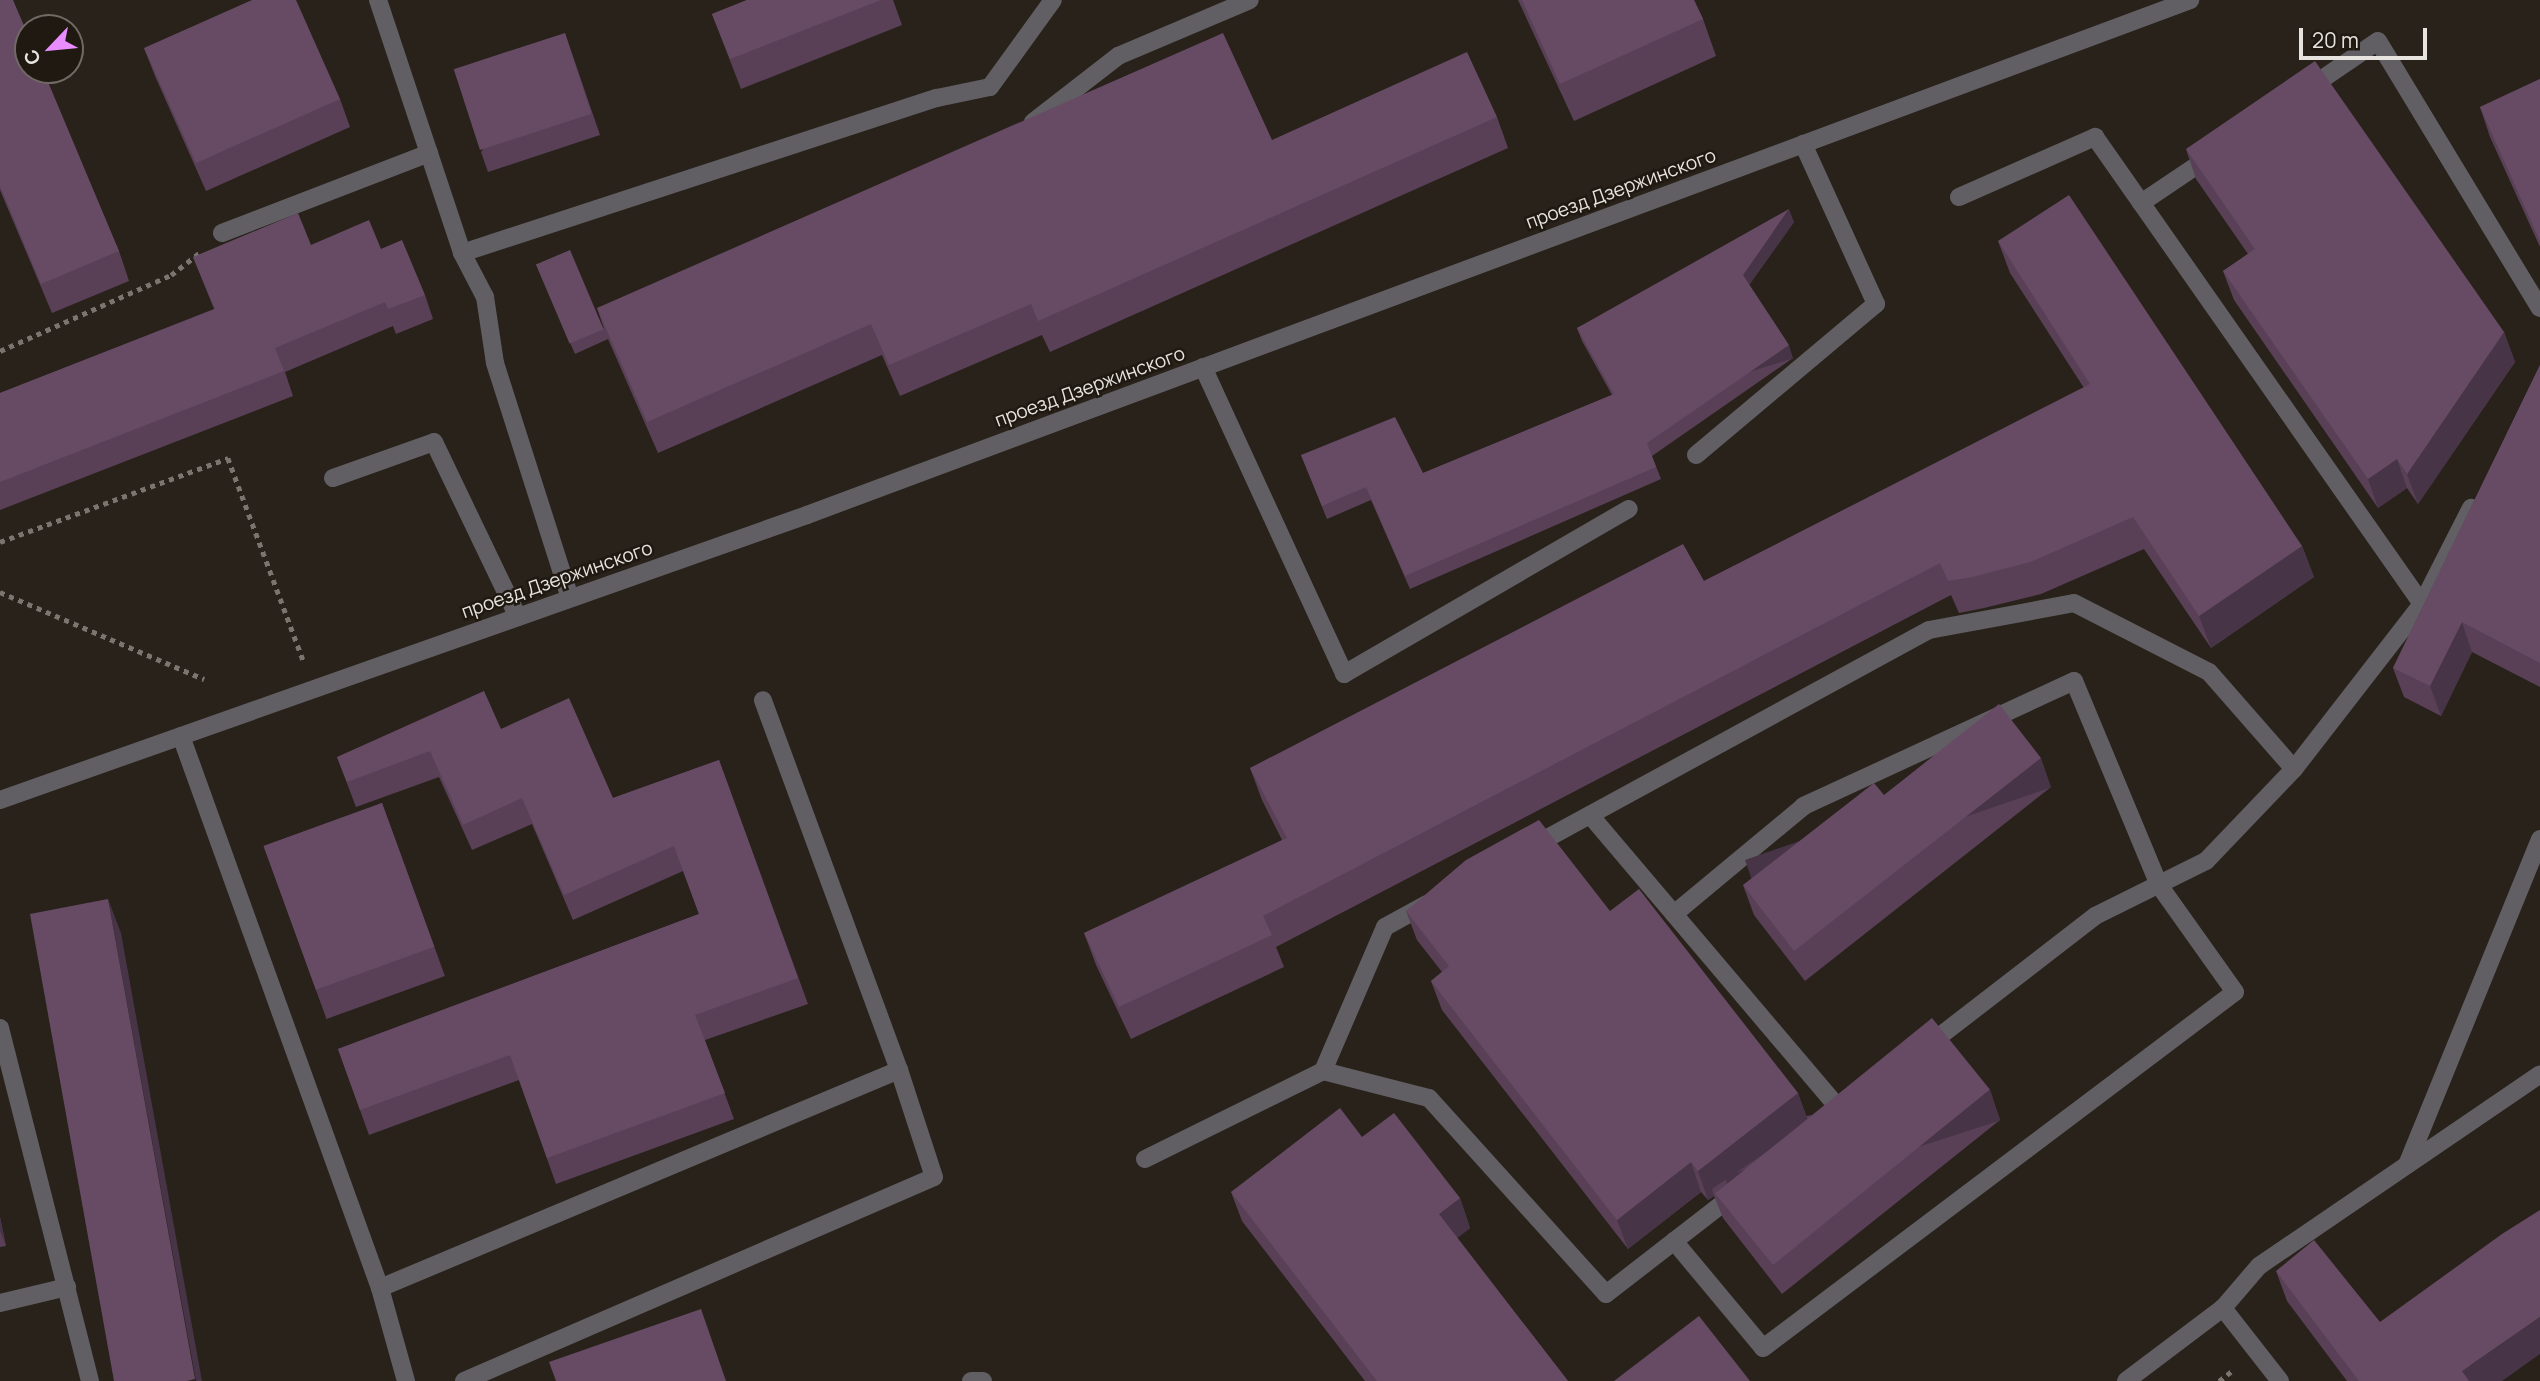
<!DOCTYPE html>
<meta charset="utf-8">
<style>
body{margin:0}
#map{position:relative;width:2540px;height:1381px;overflow:hidden;background:#28221a;font-family:Manrope,sans-serif}
div>[style]{position:absolute}
.path>*{height:4.5px;margin-top:-2.25px;transform-origin:0;background:repeating-linear-gradient(90deg,#7a756e 0 5px,transparent 0 10px)}
.service>*{height:18px;margin:-9px;padding:0 9px;transform-origin:9px;border-radius:9px;background:#615f64}
.minor>*{height:18px;margin:-9px;padding:0 9px;transform-origin:9px;border-radius:9px;background:#615f64}
.wall>*{inset:0;background:#594057;transform-origin:0 0}
.shaded-wall>*{inset:0;background:#483447;transform-origin:0 0}
.building>*{inset:0;background:#674b65;transform-origin:0 0}
span{translate:-50% -50%;white-space:nowrap;text-align:center;line-height:1.15;-webkit-text-stroke:5px #1f1911;paint-order:stroke}
.street-label{font-size:19px;color:#e7e3de}
.north{position:absolute;left:14px;top:14px;width:70px;height:70px;box-sizing:border-box;background:#1f1911;border:2px solid #6f6a63;border-radius:50%;rotate:244deg;font-size:19px;font-weight:700;line-height:28px;text-align:center;color:#e7e3de}
.north::after{content:'';display:block;margin:auto;width:24px;height:32px;background:#e98dfe;clip-path:polygon(50% 0,100% 100%,50% 72%,0 100%)}
.scale{position:absolute;left:2299px;top:28px;width:128px;height:32px;box-sizing:border-box;border:4px solid #e7e3de;border-top:0;padding-left:9px;font-size:21px;line-height:24px;white-space:nowrap;color:#e7e3de;-webkit-text-stroke:5px #1f1911;paint-order:stroke}
</style>
<div id="map">
<div class="path">
<div style="left:0;top:351px;width:187px;rotate:-24deg"></div>
<div style="left:171px;top:275px;width:37px;rotate:-38deg"></div>
<div style="left:0;top:542px;width:243px;rotate:-20.2deg"></div>
<div style="left:228px;top:458px;width:218px;rotate:69.6deg"></div>
<div style="left:0;top:592px;width:222px;rotate:23.1deg"></div>
<div style="left:2219px;top:1381px;width:16px;rotate:-38deg"></div>
</div>
<div class="service">
<div style="left:378px;top:0;width:267px;rotate:71.6deg"></div>
<div style="left:2309px;top:88px;width:83px;rotate:-34.3deg"></div>
<div style="left:2378px;top:41px;width:312px;rotate:58.8deg"></div>
<div style="left:1033px;top:122px;width:108px;rotate:-37.8deg"></div>
<div style="left:1118px;top:56px;width:143px;rotate:-23deg"></div>
<div style="left:1959px;top:197px;width:149px;rotate:-23.8deg"></div>
<div style="left:2095px;top:137px;width:570px;rotate:55deg"></div>
<div style="left:2141px;top:203px;width:84px;rotate:-33.9deg"></div>
<div style="left:222px;top:233px;width:222px;rotate:-21.1deg"></div>
<div style="left:1203px;top:367px;width:338px;rotate:65.3deg"></div>
<div style="left:1344px;top:674px;width:329px;rotate:-30.1deg"></div>
<div style="left:1696px;top:455px;width:235px;rotate:-40deg"></div>
<div style="left:1876px;top:304px;width:176px;rotate:-114.5deg"></div>
<div style="left:333px;top:478px;width:107px;rotate:-19.6deg"></div>
<div style="left:434px;top:442px;width:194px;rotate:64.4deg"></div>
<div style="left:570px;top:598px;width:247px;rotate:-107.7deg"></div>
<div style="left:495px;top:363px;width:67px;rotate:-98.6deg"></div>
<div style="left:485px;top:297px;width:50px;rotate:-117.6deg"></div>
<div style="left:462px;top:253px;width:500px;rotate:-18.1deg"></div>
<div style="left:937px;top:98px;width:54px;rotate:-11.7deg"></div>
<div style="left:990px;top:87px;width:107px;rotate:-54.1deg"></div>
<div style="left:181px;top:736px;width:587px;rotate:70.18deg"></div>
<div style="left:380px;top:1288px;width:563px;rotate:-22.78deg"></div>
<div style="left:899px;top:1070px;width:394px;rotate:-110.2deg"></div>
<div style="left:1590px;top:815px;width:390px;rotate:49.7deg"></div>
<div style="left:1531px;top:847px;width:453px;rotate:-28.6deg"></div>
<div style="left:1929px;top:630px;width:147px;rotate:-10.5deg"></div>
<div style="left:2074px;top:603px;width:152px;rotate:27.1deg"></div>
<div style="left:2209px;top:672px;width:129px;rotate:48.8deg"></div>
<div style="left:0;top:1028px;width:364px;rotate:75.7deg"></div>
<div style="left:1927px;top:1046px;width:212px;rotate:-37.7deg"></div>
<div style="left:2095px;top:916px;width:124px;rotate:-26.4deg"></div>
<div style="left:2206px;top:861px;width:127px;rotate:-46.3deg"></div>
<div style="left:2294px;top:769px;width:209px;rotate:-52.2deg"></div>
<div style="left:2422px;top:604px;width:108px;rotate:-63deg"></div>
<div style="left:1323px;top:1071px;width:109px;rotate:14.3deg"></div>
<div style="left:1429px;top:1098px;width:264px;rotate:47.9deg"></div>
<div style="left:1606px;top:1294px;width:165px;rotate:-37.8deg"></div>
<div style="left:1145px;top:1159px;width:199px;rotate:-26.3deg"></div>
<div style="left:1323px;top:1071px;width:157px;rotate:-66.7deg"></div>
<div style="left:1385px;top:927px;width:48px;rotate:-28.7deg"></div>
<div style="left:2407px;top:1165px;width:352px;rotate:-67.8deg"></div>
<div style="left:1674px;top:1241px;width:139px;rotate:50.2deg"></div>
<div style="left:1763px;top:1348px;width:591px;rotate:-37.02deg"></div>
<div style="left:2235px;top:992px;width:131px;rotate:-125.4deg"></div>
<div style="left:2159px;top:885px;width:221px;rotate:-112.6deg"></div>
<div style="left:2074px;top:681px;width:298px;rotate:155.2deg"></div>
<div style="left:1804px;top:806px;width:169px;rotate:140.3deg"></div>
<div style="left:380px;top:1288px;width:97px;rotate:74.4deg"></div>
<div style="left:0;top:1303px;width:69px;rotate:-13.4deg"></div>
<div style="left:464px;top:1381px;width:512px;rotate:-23.46deg"></div>
<div style="left:934px;top:1177px;width:113px;rotate:-108.1deg"></div>
<div style="left:971px;top:1381px;width:12px"></div>
<div style="left:2280px;top:1381px;width:93px;rotate:-128deg"></div>
<div style="left:2223px;top:1308px;width:55px;rotate:-49.4deg"></div>
<div style="left:2259px;top:1266px;width:340px;rotate:-34.3deg"></div>
</div>
<div class="minor">
<div style="left:0;top:800px;width:856px;rotate:-19.45deg"></div>
<div style="left:807px;top:515px;width:1476px;rotate:-20.42deg"></div>
<div style="left:2126px;top:1381px;width:121px;rotate:-37deg"></div>
</div>
<div class="wall">
<div style="clip-path:polygon(0 0,119px 251px,129px 281px,52px 313px,0 190px)"></div>
<div style="clip-path:polygon(747px 0,893px 0,902px 25px,741px 89px,712px 14px)"></div>
<div style="clip-path:polygon(1518px 0,1694px 0,1703px 19px,1716px 56px,1574px 121px)"></div>
<div style="clip-path:polygon(565px 33px,600px 135px,488px 172px,481px 152px)"></div>
<div style="clip-path:polygon(144px 48px,340px 99px,350px 127px,206px 191px,155px 76px)"></div>
<div style="clip-path:polygon(2540px 79px,2540px 247px,2490px 137px,2480px 107px)"></div>
<div style="clip-path:polygon(1497px 117px,1508px 148px,1050px 352px,1042px 335px,900px 396px,882px 355px,658px 453px,608px 339px,575px 354px,536px 264px,604px 329px,597px 308px,1272px 140px)"></div>
<div style="clip-path:polygon(2186px 149px,2504px 332px,2515px 362px,2418px 504px,2407px 488px,2378px 508px,2234px 300px,2223px 271px,2248px 254px,2196px 179px)"></div>
<div style="clip-path:polygon(1794px 222px,1749px 285px,1793px 358px,1652px 456px,1661px 479px,1410px 589px,1371px 500px,1327px 519px,1301px 455px,1423px 473px,1612px 395px,1582px 341px,1577px 328px)"></div>
<div style="clip-path:polygon(1998px 241px,2302px 546px,2314px 577px,2211px 648px,2144px 549px,2041px 594px,1984px 608px,1959px 613px,1951px 595px,1276px 947px,1284px 967px,1131px 1039px,1096px 965px,1084px 933px,1282px 840px,1262px 800px,1250px 768px,1704px 581px,2084px 388px,2010px 273px)"></div>
<div style="clip-path:polygon(311px 245px,425px 295px,433px 319px,396px 334px,393px 326px,285px 372px,293px 396px,0 510px,0 393px,214px 309px,193px 257px)"></div>
<div style="clip-path:polygon(2540px 365px,2540px 687px,2472px 652px,2441px 716px,2404px 697px,2393px 668px)"></div>
<div style="clip-path:polygon(501px 729px,613px 798px,719px 760px,808px 1004px,705px 1040px,734px 1119px,556px 1184px,519px 1080px,369px 1135px,338px 1049px,699px 914px,683px 871px,573px 920px,532px 824px,472px 850px,439px 777px,356px 807px,337px 757px)"></div>
<div style="clip-path:polygon(2051px 787px,1805px 981px,1754px 915px,1743px 885px)"></div>
<div style="left:382px;top:803px;width:184px;height:126px;rotate:70deg"></div>
<div style="clip-path:polygon(1406px 911px,1610px 911px,1798px 1093px,1806px 1116px,1990px 1090px,2000px 1120px,1782px 1294px,1723px 1218px,1714px 1196px,1708px 1200px,1701px 1192px,1628px 1249px,1442px 1010px,1431px 981px,1442px 972px,1417px 940px)"></div>
<div style="clip-path:polygon(1362px 1137px,1460px 1198px,1470px 1228px,1457px 1238px,1568px 1381px,1365px 1381px,1242px 1221px,1231px 1192px)"></div>
<div style="clip-path:polygon(0 1217px,6px 1246px,0 1247px)"></div>
<div style="clip-path:polygon(2276px 1271px,2380px 1322px,2502px 1381px,2347px 1381px,2287px 1301px)"></div>
</div>
<div class="shaded-wall">
<div style="clip-path:polygon(1789px 209px,1794px 222px,1747px 288px,1743px 275px)"></div>
<div style="clip-path:polygon(2504px 332px,2515px 362px,2418px 504px,2407px 474px)"></div>
<div style="left:1789px;top:345px;width:14px;height:173px;rotate:73deg"></div>
<div style="clip-path:polygon(2397px 459px,2407px 488px,2378px 508px,2368px 479px)"></div>
<div style="clip-path:polygon(2302px 546px,2314px 577px,2211px 648px,2199px 616px)"></div>
<div style="clip-path:polygon(2462px 622px,2472px 652px,2441px 716px,2430px 686px)"></div>
<div style="left:2041px;top:758px;width:31px;height:313px;rotate:71deg"></div>
<div style="clip-path:polygon(108px 899px,121px 933px,202px 1381px,196px 1381px)"></div>
<div style="left:1990px;top:1090px;width:32px;height:279px;rotate:72deg"></div>
<div style="clip-path:polygon(1798px 1093px,1809px 1123px,1712px 1189px,1714px 1196px,1708px 1200px,1698px 1171px)"></div>
<div style="clip-path:polygon(1691px 1162px,1701px 1192px,1628px 1249px,1617px 1220px)"></div>
<div style="clip-path:polygon(1460px 1198px,1470px 1228px,1450px 1244px,1439px 1214px)"></div>
<div style="clip-path:polygon(0 1217px,6px 1246px,0 1231px)"></div>
<div style="clip-path:polygon(2540px 1317px,2540px 1354px,2502px 1381px,2466px 1381px,2462px 1371px)"></div>
</div>
<div class="building">
<div style="clip-path:polygon(0 0,13px 0,28px 35px,28px 70px,43px 70px,119px 251px,41px 284px,0 186px)"></div>
<div style="clip-path:polygon(252px 0,296px 0,340px 99px,196px 163px,144px 48px)"></div>
<div style="clip-path:polygon(747px 0,881px 0,730px 59px,712px 14px)"></div>
<div style="clip-path:polygon(1522px 0,1694px 0,1703px 19px,1560px 84px)"></div>
<div style="left:565px;top:33px;width:85px;height:117px;rotate:72deg"></div>
<div style="clip-path:polygon(1223px 33px,1272px 140px,1467px 52px,1497px 117px,1038px 321px,1031px 304px,889px 365px,871px 324px,647px 422px,597px 308px)"></div>
<div style="clip-path:polygon(2315px 61px,2504px 332px,2407px 474px,2397px 459px,2368px 479px,2223px 271px,2255px 249px,2186px 149px)"></div>
<div style="clip-path:polygon(2540px 79px,2540px 241px,2480px 107px)"></div>
<div style="clip-path:polygon(2069px 195px,2302px 546px,2199px 616px,2133px 517px,2030px 562px,1972px 577px,1948px 581px,1940px 563px,1263px 916px,1272px 935px,1119px 1007px,1084px 933px,1287px 838px,1250px 768px,1683px 544px,1704px 581px,2090px 384px,1998px 241px)"></div>
<div style="clip-path:polygon(1789px 209px,1743px 275px,1789px 345px,1647px 443px,1656px 467px,1405px 576px,1366px 487px,1322px 506px,1301px 455px,1395px 417px,1423px 473px,1614px 394px,1577px 328px)"></div>
<div style="clip-path:polygon(298px 213px,311px 245px,369px 220px,381px 249px,402px 240px,425px 295px,388px 309px,385px 302px,275px 348px,284px 371px,0 482px,0 393px,215px 309px,193px 257px)"></div>
<div style="left:570px;top:250px;width:86px;height:37px;rotate:67deg"></div>
<div style="clip-path:polygon(2540px 365px,2540px 663px,2462px 622px,2430px 686px,2393px 668px)"></div>
<div style="clip-path:polygon(484px 691px,501px 729px,569px 698px,613px 798px,719px 760px,798px 978px,695px 1015px,725px 1093px,547px 1158px,510px 1055px,360px 1110px,338px 1049px,699px 914px,674px 846px,564px 895px,522px 798px,463px 825px,430px 751px,347px 782px,337px 757px)"></div>
<div style="clip-path:polygon(1999px 704px,2041px 758px,1794px 951px,1743px 885px,1874px 783px,1884px 795px)"></div>
<div style="left:382px;top:803px;width:153px;height:126px;rotate:70deg"></div>
<div style="clip-path:polygon(1539px 820px,1610px 911px,1639px 889px,1798px 1093px,1698px 1171px,1691px 1162px,1617px 1220px,1431px 981px,1449px 966px,1406px 911px,1466px 860px)"></div>
<div style="clip-path:polygon(108px 899px,195px 1379px,187px 1381px,114px 1381px,30px 914px)"></div>
<div style="left:1932px;top:1018px;width:92px;height:279px;rotate:51deg"></div>
<div style="clip-path:polygon(1340px 1108px,1362px 1137px,1394px 1113px,1460px 1198px,1439px 1214px,1568px 1381px,1377px 1381px,1231px 1192px)"></div>
<div style="clip-path:polygon(2540px 1210px,2540px 1317px,2462px 1371px,2469px 1381px,2359px 1381px,2276px 1271px,2314px 1240px,2380px 1322px,2502px 1234px)"></div>
<div style="clip-path:polygon(701px 1309px,726px 1381px,556px 1381px,549px 1362px)"></div>
<div style="clip-path:polygon(1699px 1316px,1750px 1381px,1614px 1381px)"></div>
</div>
<div class="street-label">
<span style="left:1621px;top:189px;rotate:-20deg">проезд Дзержинского</span>
<span style="left:1090px;top:387px;rotate:-20deg">проезд Дзержинского</span>
<span style="left:557px;top:580px;rotate:-19deg">проезд Дзержинского</span>
</div>
<div class="north">С</div>
<div class="scale">20 m</div>
</div>
